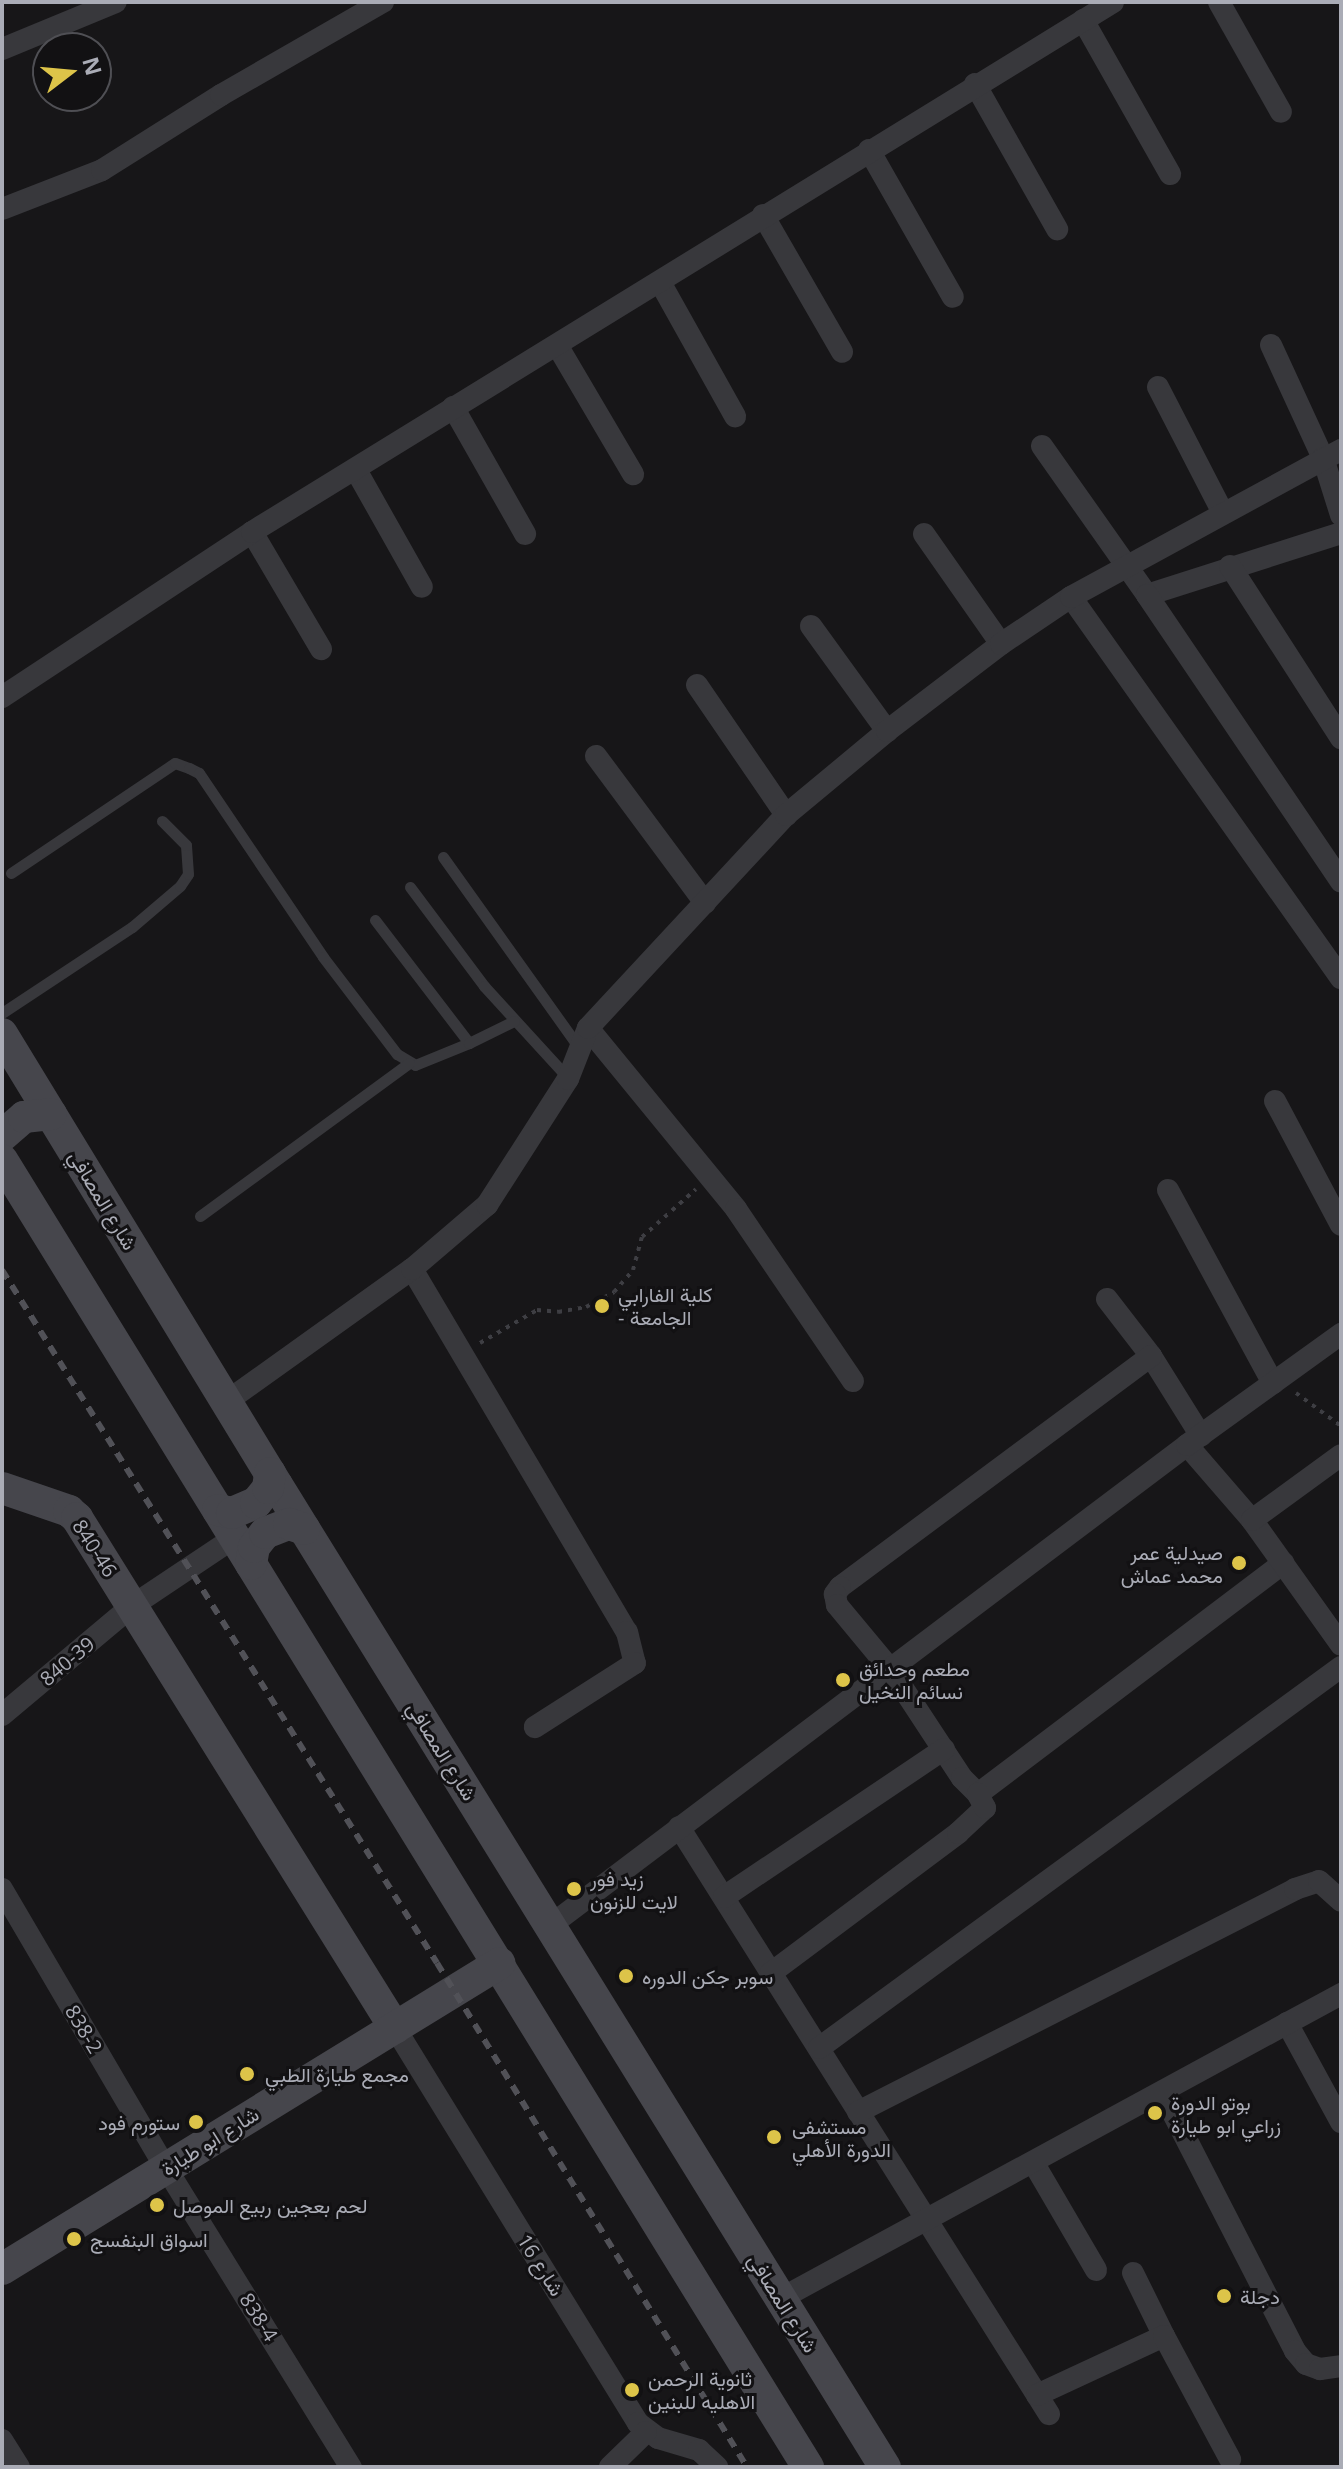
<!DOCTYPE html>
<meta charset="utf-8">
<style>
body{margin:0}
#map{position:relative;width:1343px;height:2469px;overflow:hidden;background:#171618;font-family:"Open Sans",Vazirmatn,sans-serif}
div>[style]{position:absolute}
.path>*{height:4px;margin-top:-2px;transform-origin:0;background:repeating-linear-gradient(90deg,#3e3e43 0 4px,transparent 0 10px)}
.lane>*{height:11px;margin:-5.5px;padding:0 5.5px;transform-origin:5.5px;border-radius:5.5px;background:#38383c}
.street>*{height:22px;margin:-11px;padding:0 11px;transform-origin:11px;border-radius:11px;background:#38383c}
.secondary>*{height:32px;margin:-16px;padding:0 16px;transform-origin:16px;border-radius:16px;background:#46464c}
.rail>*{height:6px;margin-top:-3px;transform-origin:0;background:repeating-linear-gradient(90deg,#515157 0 10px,transparent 0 18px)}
.dots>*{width:22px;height:22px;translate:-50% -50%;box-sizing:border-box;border:4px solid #121113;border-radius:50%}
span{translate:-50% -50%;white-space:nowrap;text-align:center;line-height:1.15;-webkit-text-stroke:6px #121113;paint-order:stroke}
.street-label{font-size:20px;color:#aaacb6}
.poi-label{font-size:20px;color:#aaacb6}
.left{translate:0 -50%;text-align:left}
.right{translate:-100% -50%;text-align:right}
.frame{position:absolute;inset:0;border:4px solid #aaacb6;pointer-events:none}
.north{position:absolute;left:32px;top:32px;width:80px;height:80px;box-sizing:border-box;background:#121113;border:2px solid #4f4f54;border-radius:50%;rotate:74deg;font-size:22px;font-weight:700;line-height:32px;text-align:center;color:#aaacb6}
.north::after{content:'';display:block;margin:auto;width:28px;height:36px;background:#ddc449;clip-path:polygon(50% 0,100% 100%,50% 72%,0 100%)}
</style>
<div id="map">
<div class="path">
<div style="left:480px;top:1343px;width:66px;rotate:-30.1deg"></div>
<div style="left:537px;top:1310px;width:21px;rotate:5deg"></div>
<div style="left:558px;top:1312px;width:28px;rotate:-10deg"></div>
<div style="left:586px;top:1307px;width:32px;rotate:-28deg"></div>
<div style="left:614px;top:1292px;width:29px;rotate:-49deg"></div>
<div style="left:633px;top:1270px;width:34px;rotate:-75deg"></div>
<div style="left:642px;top:1237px;width:72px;rotate:-41.6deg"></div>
<div style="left:1296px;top:1393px;width:56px;rotate:36.3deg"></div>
</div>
<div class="lane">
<div style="left:443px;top:857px;width:234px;rotate:54.5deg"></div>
<div style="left:11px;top:873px;width:197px;rotate:-33.9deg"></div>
<div style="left:175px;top:763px;width:15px;rotate:20deg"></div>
<div style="left:189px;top:768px;width:11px;rotate:27deg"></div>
<div style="left:199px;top:773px;width:222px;rotate:56deg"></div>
<div style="left:323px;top:957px;width:122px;rotate:52.7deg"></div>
<div style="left:397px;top:1054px;width:21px;rotate:31deg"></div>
<div style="left:415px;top:1065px;width:58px;rotate:-22.2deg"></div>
<div style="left:410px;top:887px;width:124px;rotate:53.2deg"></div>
<div style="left:484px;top:986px;width:125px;rotate:47.6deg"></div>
<div style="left:375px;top:920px;width:155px;rotate:52.6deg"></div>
<div style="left:469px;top:1043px;width:50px;rotate:-26.1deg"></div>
<div style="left:2px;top:1013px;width:156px;rotate:-33.5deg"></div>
<div style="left:132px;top:927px;width:63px;rotate:-40.5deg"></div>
<div style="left:180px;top:886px;width:14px;rotate:-56deg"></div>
<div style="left:188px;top:874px;width:29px;rotate:-94deg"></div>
<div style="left:186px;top:845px;width:34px;rotate:-135deg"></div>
<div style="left:200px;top:1216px;width:259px;rotate:-36.2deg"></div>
</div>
<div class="street">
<div style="left:1219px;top:2px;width:126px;rotate:60.6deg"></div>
<div style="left:1083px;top:20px;width:177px;rotate:60.5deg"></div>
<div style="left:2px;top:49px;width:123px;rotate:-22.4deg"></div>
<div style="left:975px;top:84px;width:167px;rotate:60.5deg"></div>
<div style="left:869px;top:150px;width:169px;rotate:60.3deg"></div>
<div style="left:2px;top:209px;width:107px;rotate:-21.3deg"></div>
<div style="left:102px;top:170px;width:141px;rotate:-32.2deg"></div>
<div style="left:221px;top:95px;width:187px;rotate:-29.9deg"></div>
<div style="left:763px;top:215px;width:158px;rotate:60deg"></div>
<div style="left:660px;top:282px;width:154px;rotate:60.8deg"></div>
<div style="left:557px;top:345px;width:150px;rotate:59.5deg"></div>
<div style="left:1271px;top:345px;width:124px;rotate:65.3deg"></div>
<div style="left:1323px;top:458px;width:60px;rotate:72.5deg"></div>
<div style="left:1158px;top:387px;width:142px;rotate:62.7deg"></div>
<div style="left:453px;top:407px;width:146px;rotate:60.4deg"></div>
<div style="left:1042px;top:446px;width:182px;rotate:54.8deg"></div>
<div style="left:1147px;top:595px;width:204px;rotate:-17.7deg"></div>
<div style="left:356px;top:470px;width:134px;rotate:60.6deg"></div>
<div style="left:252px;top:532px;width:136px;rotate:59.5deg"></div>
<div style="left:924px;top:534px;width:134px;rotate:55deg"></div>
<div style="left:1230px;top:566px;width:205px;rotate:57.2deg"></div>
<div style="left:1147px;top:595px;width:346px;rotate:55.9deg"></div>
<div style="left:1071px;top:597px;width:467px;rotate:54.7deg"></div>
<div style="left:811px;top:626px;width:130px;rotate:54.1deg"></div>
<div style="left:697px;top:685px;width:158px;rotate:55.6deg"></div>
<div style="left:2px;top:697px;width:300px;rotate:-33.4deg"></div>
<div style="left:252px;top:532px;width:1011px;rotate:-31.61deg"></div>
<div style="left:596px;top:756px;width:183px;rotate:53.4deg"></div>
<div style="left:588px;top:1028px;width:234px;rotate:50.7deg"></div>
<div style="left:736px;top:1209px;width:208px;rotate:55.8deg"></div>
<div style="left:1275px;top:1101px;width:140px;rotate:62deg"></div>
<div style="left:1168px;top:1190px;width:220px;rotate:61.5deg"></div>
<div style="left:412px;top:1269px;width:422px;rotate:59.4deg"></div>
<div style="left:627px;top:1632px;width:32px;rotate:76deg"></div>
<div style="left:635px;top:1663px;width:119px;rotate:147.4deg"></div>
<div style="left:1107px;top:1299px;width:72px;rotate:52.3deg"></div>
<div style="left:1151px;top:1356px;width:94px;rotate:58deg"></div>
<div style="left:1151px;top:1356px;width:387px;rotate:143.4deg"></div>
<div style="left:840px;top:1587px;width:9px;rotate:126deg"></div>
<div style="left:835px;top:1594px;width:11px;rotate:80deg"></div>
<div style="left:837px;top:1605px;width:85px;rotate:50.3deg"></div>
<div style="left:891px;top:1670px;width:129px;rotate:56.7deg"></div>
<div style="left:962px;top:1778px;width:23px;rotate:45deg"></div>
<div style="left:978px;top:1794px;width:383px;rotate:-37.1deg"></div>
<div style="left:226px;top:1402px;width:229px;rotate:-35.6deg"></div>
<div style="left:412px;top:1269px;width:99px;rotate:-40.5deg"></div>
<div style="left:487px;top:1205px;width:150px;rotate:-57.3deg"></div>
<div style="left:568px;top:1079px;width:55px;rotate:-68.6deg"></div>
<div style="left:588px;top:1028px;width:291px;rotate:-47.1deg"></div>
<div style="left:786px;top:815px;width:131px;rotate:-39.7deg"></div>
<div style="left:887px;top:731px;width:143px;rotate:-37.3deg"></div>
<div style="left:1001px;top:644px;width:84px;rotate:-33.9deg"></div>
<div style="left:1071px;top:597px;width:307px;rotate:-28.6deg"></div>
<div style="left:1187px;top:1445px;width:99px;rotate:49.1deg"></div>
<div style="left:1252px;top:1520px;width:153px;rotate:54.5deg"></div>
<div style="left:1252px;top:1520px;width:110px;rotate:-36.1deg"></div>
<div style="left:2px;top:1715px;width:170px;rotate:-40deg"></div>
<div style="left:132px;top:1606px;width:124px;rotate:-33.8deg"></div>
<div style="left:679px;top:1827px;width:694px;rotate:57.78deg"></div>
<div style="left:2px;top:1889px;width:324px;rotate:59.6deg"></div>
<div style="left:166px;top:2168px;width:352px;rotate:58.3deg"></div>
<div style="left:724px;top:1897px;width:265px;rotate:-33.9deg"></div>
<div style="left:551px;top:1925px;width:797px;rotate:-37.04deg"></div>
<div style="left:1187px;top:1445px;width:190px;rotate:-35.8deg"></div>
<div style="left:771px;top:1973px;width:234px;rotate:-36.8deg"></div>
<div style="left:958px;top:1833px;width:37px;rotate:-43deg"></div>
<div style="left:985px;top:1808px;width:16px;rotate:-117deg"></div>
<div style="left:1287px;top:2023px;width:113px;rotate:61.4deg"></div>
<div style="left:395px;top:2028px;width:464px;rotate:58.4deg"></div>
<div style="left:638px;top:2423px;width:25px;rotate:37deg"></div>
<div style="left:658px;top:2438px;width:43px;rotate:16.3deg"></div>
<div style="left:699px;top:2450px;width:25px;rotate:43deg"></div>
<div style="left:819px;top:2048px;width:646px;rotate:-36.13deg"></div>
<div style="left:1162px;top:2092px;width:291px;rotate:62.8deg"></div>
<div style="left:1295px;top:2351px;width:17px;rotate:50deg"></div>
<div style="left:1306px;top:2364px;width:15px;rotate:20deg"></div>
<div style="left:1320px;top:2369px;width:21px;rotate:-8deg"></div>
<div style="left:858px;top:2112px;width:491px;rotate:-27deg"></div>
<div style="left:1295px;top:1889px;width:25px;rotate:-18deg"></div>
<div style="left:1319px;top:1881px;width:30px;rotate:42deg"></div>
<div style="left:1033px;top:2162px;width:125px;rotate:59.7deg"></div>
<div style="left:1133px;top:2273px;width:70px;rotate:63.8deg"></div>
<div style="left:780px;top:2299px;width:639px;rotate:-28.53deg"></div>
<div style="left:1037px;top:2395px;width:140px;rotate:-24.9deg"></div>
<div style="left:1164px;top:2336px;width:140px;rotate:61.8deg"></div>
<div style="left:2px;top:2440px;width:32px;rotate:58deg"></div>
<div style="left:610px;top:2467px;width:50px;rotate:-44.2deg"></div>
</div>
<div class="secondary">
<div style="left:2px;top:1034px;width:528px;rotate:58.63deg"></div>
<div style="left:277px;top:1485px;width:1155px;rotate:58.24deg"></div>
<div style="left:2px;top:1136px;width:29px;rotate:-41deg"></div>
<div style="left:24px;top:1117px;width:27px;rotate:-6deg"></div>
<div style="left:2px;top:1160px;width:1536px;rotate:58.34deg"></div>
<div style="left:2px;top:1488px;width:71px;rotate:18.9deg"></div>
<div style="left:69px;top:1511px;width:11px;rotate:41deg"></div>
<div style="left:77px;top:1518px;width:601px;rotate:58.06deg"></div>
<div style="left:218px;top:1510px;width:14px;rotate:12deg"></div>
<div style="left:232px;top:1513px;width:26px;rotate:-23deg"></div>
<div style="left:256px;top:1503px;width:19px;rotate:-51deg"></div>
<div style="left:268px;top:1488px;width:15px;rotate:-82deg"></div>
<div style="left:251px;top:1564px;width:17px;rotate:-80deg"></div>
<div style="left:254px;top:1547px;width:18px;rotate:-52deg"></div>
<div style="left:265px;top:1533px;width:26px;rotate:-21deg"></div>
<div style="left:289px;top:1524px;width:16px;rotate:18deg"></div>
<div style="left:2px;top:2269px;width:584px;rotate:-31.57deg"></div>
</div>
<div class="rail">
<div style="left:2px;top:1270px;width:818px;rotate:57.88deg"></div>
<div style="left:437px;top:1963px;width:592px;rotate:58.41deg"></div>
</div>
<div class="dots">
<div style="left:602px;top:1306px;background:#ddc449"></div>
<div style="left:1239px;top:1563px;background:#ddc449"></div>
<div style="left:843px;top:1680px;background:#ddc449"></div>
<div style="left:574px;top:1889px;background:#ddc449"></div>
<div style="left:626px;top:1976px;background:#ddc449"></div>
<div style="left:247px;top:2074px;background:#ddc449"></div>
<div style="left:1155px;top:2113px;background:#ddc449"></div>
<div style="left:196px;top:2122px;background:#ddc449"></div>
<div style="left:774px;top:2137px;background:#ddc449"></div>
<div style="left:157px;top:2205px;background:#ddc449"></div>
<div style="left:74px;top:2239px;background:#ddc449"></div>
<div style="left:1224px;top:2296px;background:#ddc449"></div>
<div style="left:632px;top:2390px;background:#ddc449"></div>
</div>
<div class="street-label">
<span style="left:103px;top:1200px;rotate:59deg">شارع المصافي</span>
<span style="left:95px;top:1548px;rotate:57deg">840-46</span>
<span style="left:67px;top:1661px;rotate:-40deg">840-39</span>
<span style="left:442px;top:1751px;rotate:58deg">شارع المصافي</span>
<span style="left:84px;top:2029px;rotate:59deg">838-2</span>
<span style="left:210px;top:2141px;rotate:-32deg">شارع ابو طيارة</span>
<span style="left:541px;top:2265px;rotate:58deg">شارع 16</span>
<span style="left:783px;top:2303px;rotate:58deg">شارع المصافي</span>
<span style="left:259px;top:2317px;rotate:58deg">838-4</span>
</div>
<div class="poi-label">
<span class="left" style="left:618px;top:1306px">كلية الفارابي<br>- الجامعة</span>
<span class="right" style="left:1223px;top:1564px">صيدلية عمر<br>محمد عماش</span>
<span class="left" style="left:859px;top:1680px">مطعم وحدائق<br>نسائم النخيل</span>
<span class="left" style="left:590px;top:1890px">زيد فور<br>لايت للزنون</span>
<span class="left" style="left:642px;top:1976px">سوبر جكن الدوره</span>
<span class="left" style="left:265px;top:2074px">مجمع طيارة الطبي</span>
<span class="left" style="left:1171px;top:2114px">بوتو الدورة<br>زراعي ابو طيارة</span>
<span class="right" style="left:180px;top:2122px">ستورم فود</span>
<span class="left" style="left:792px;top:2138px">مستشفى<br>الدورة الأهلي</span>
<span class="left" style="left:173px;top:2205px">لحم بعجين ربيع الموصل</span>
<span class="left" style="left:90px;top:2239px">اسواق البنفسج</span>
<span class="left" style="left:1240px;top:2296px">دجلة</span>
<span class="left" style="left:648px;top:2390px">ثانوية الرحمن<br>الاهليه للبنين</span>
</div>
<div class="frame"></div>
<div class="north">N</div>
</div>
